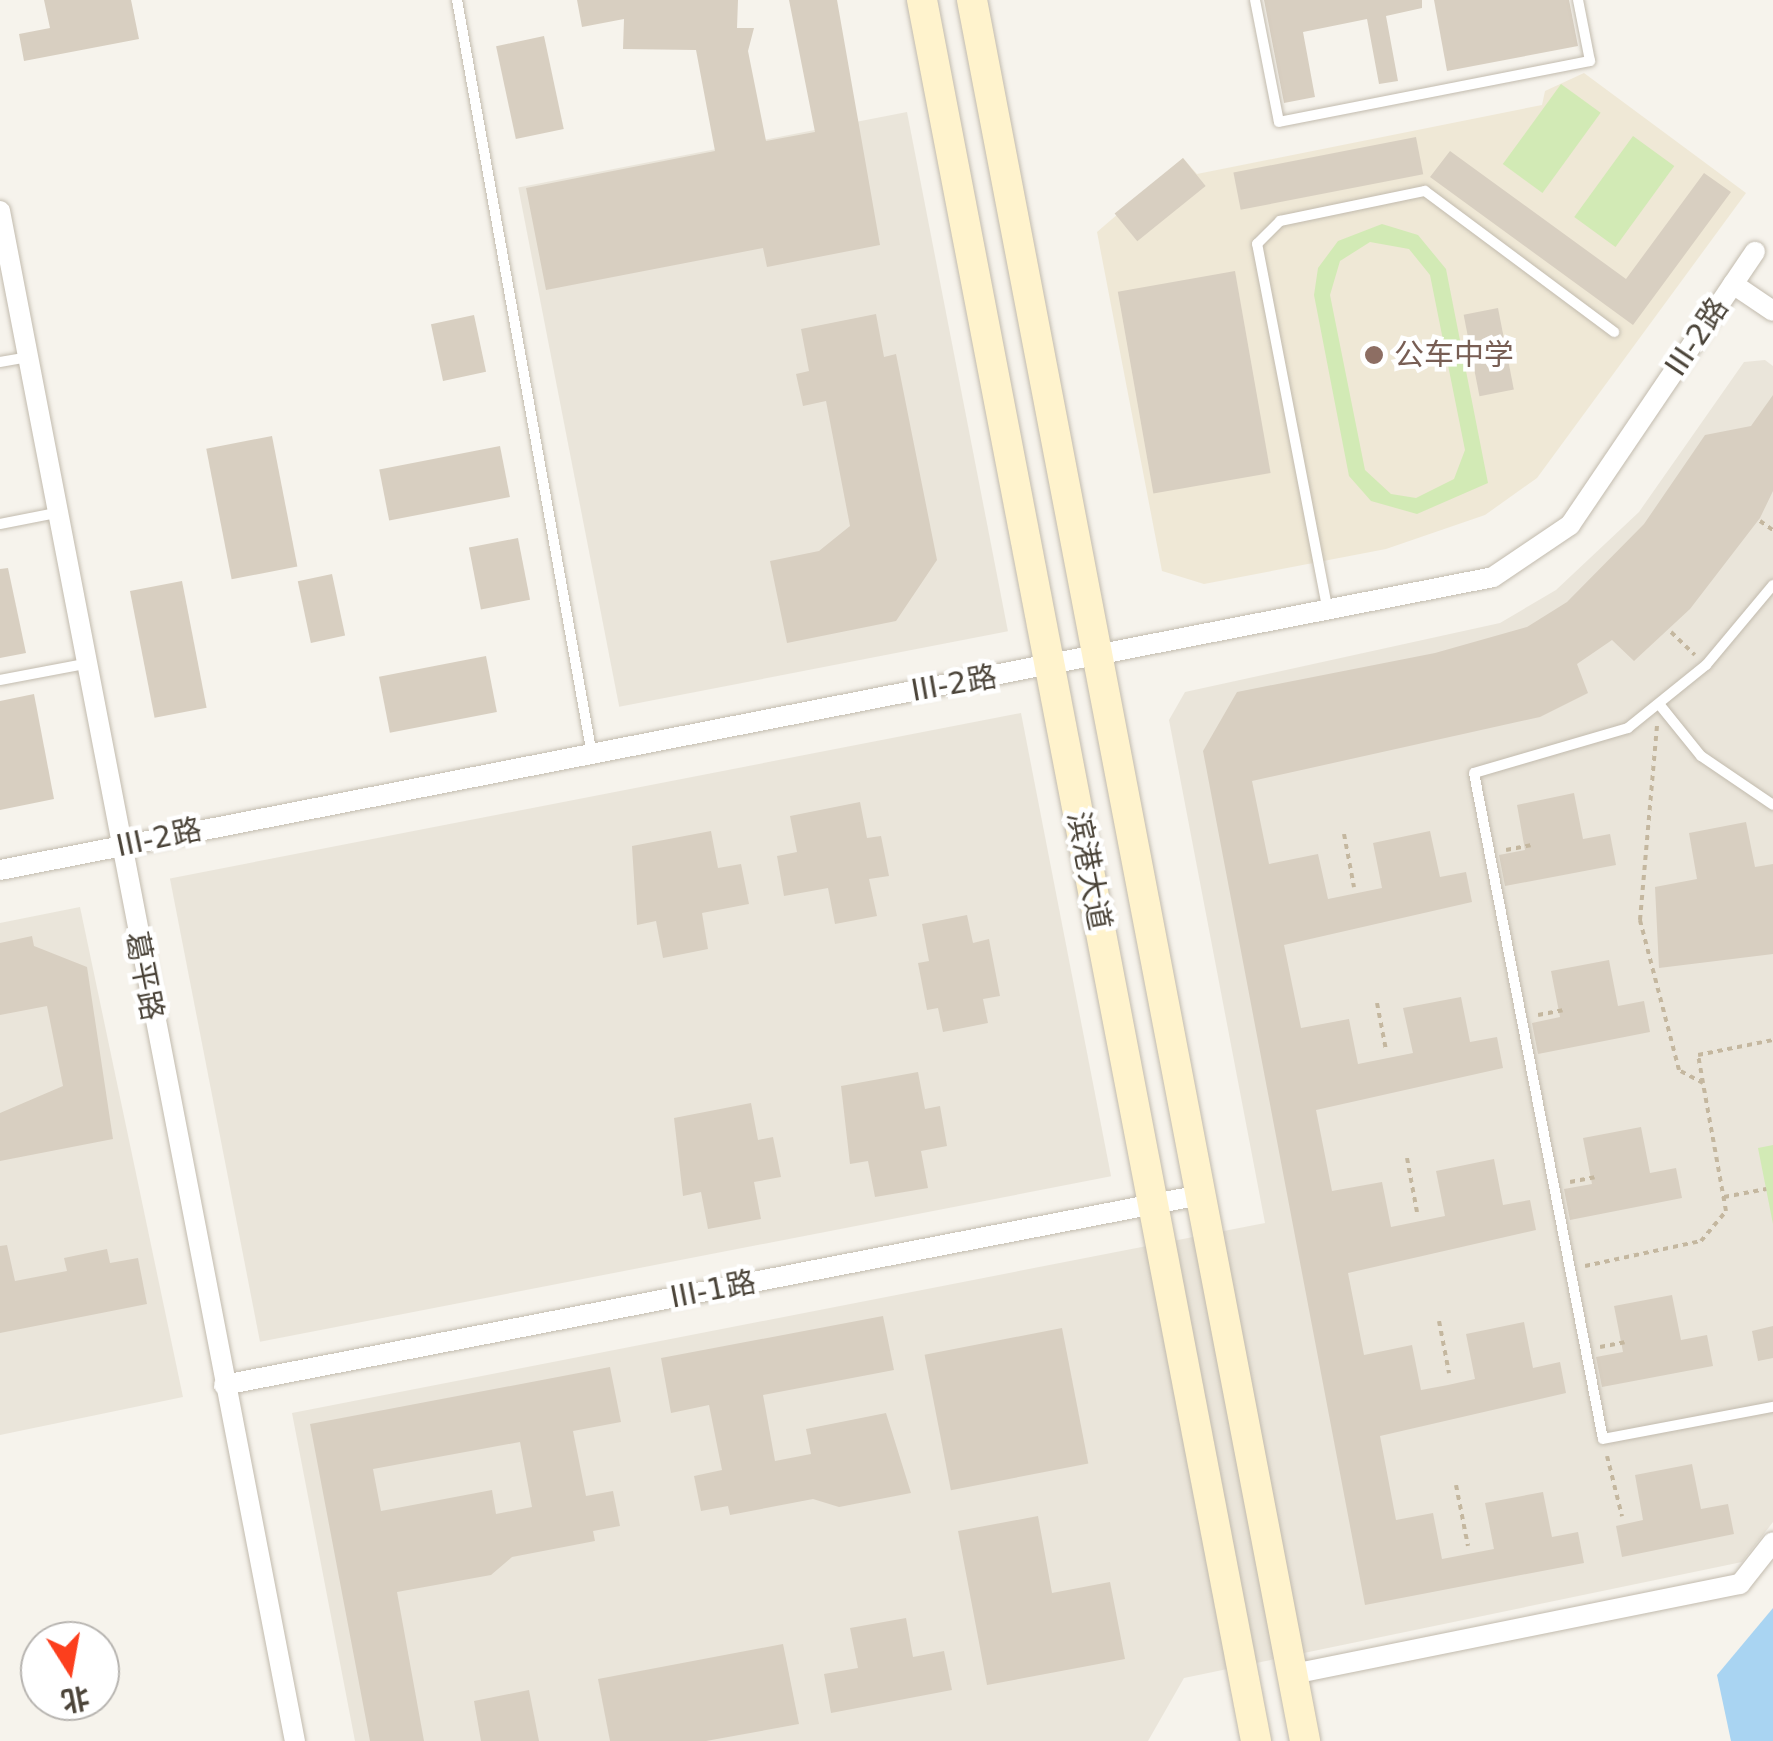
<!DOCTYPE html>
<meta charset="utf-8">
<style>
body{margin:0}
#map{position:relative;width:1773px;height:1741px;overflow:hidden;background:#f6f3ec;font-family:"DejaVu Sans","Noto Sans SC",sans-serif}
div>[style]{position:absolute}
.residential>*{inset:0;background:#eae5da;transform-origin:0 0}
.education>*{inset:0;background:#efe8d6}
.green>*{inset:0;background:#d2eab5;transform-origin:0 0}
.water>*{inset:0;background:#a9d4f2}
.building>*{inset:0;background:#d8cfc1;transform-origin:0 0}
.path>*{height:4px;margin-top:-2px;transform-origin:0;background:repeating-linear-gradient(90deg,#c4b79f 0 5px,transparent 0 10px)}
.roads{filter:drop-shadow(0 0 2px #c2bbae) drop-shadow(0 0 2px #c2bbae)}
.lane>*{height:10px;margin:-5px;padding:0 5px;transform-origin:5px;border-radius:5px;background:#fff}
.street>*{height:20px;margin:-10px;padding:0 10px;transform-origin:10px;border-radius:10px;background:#fff}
.secondary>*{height:30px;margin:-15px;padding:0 15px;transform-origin:15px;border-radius:15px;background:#fff3cd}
.dots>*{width:28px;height:28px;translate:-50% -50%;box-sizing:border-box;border:5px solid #fff;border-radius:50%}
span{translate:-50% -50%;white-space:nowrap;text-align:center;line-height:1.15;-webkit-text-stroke:9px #fff;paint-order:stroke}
.street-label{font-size:30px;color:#4b4439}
.education-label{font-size:30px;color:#785e54}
.left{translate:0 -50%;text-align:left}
.north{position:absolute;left:20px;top:1621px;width:100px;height:100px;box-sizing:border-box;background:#fff;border:2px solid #b7b4b0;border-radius:50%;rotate:169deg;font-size:28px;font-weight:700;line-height:40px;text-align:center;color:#4b4439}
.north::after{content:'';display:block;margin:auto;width:35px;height:45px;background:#fc3f1d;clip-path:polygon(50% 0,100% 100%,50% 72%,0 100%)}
</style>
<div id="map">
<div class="residential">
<div style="left:907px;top:112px;width:529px;height:396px;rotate:79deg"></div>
<div style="clip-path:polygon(1765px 360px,1773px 366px,1773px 1522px,1742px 1562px,1184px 1678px,1148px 1741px,355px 1741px,292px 1413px,1265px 1223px,1169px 720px,1185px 692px,1500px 623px,1556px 590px,1639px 512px,1744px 362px)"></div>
<div style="left:1021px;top:713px;width:472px;height:867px;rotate:79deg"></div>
<div style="clip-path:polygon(80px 907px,183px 1397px,0 1435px,0 923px)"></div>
</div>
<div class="education">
<div style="clip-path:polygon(1584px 73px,1746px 193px,1537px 478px,1485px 515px,1386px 549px,1204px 584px,1162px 571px,1097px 232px,1183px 158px,1197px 174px,1542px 105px,1545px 91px)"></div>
</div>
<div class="green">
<div style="left:1561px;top:84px;width:49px;height:99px;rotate:36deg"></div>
<div style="left:1633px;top:136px;width:51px;height:100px;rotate:36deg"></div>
<div style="clip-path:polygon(evenodd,1382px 224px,1418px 235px,1446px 269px,1488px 483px,1417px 514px,1371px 501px,1349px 476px,1314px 295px,1318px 268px,1338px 241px,1382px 224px,1370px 242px,1409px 249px,1430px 275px,1465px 450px,1454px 479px,1416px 498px,1391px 494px,1365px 470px,1330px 295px,1340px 261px,1370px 242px)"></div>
<div style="clip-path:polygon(1773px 1145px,1773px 1224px,1758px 1148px)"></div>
</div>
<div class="water">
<div style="clip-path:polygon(1773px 1608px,1773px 1741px,1731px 1741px,1717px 1675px)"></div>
</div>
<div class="building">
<div style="clip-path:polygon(44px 0,131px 0,139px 39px,24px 61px,19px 34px,50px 28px)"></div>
<div style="clip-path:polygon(577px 0,738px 0,737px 28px,754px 28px,748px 51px,766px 141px,815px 132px,789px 0,837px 0,880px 245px,767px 267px,763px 248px,546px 290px,526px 188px,715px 151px,696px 50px,623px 49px,624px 19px,582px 27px)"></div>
<div style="clip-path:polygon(1264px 0,1422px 0,1422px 8px,1386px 16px,1398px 81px,1379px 84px,1367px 19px,1303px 32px,1315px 97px,1284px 103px)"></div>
<div style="clip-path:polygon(1434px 0,1569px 0,1578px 46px,1447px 71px)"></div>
<div style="left:544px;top:36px;width:95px;height:49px;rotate:78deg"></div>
<div style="left:1416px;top:137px;width:38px;height:186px;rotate:79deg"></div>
<div style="clip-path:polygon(1450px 151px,1626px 279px,1704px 173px,1731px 192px,1633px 325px,1430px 177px)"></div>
<div style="left:1183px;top:158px;width:36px;height:88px;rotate:51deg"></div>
<div style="left:1235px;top:271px;width:205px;height:119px;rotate:80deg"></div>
<div style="left:1498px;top:308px;width:83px;height:35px;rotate:79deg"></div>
<div style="clip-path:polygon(876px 314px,884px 357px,896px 354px,937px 560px,896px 621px,787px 643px,770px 561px,819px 551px,850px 526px,826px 401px,803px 406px,796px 374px,809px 371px,801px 329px)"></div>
<div style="left:474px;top:315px;width:58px;height:44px;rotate:78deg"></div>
<div style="clip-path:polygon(1773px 395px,1773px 491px,1760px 518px,1690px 609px,1634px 661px,1612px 640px,1577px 664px,1588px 693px,1540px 717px,1252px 781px,1269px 864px,1318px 854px,1328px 899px,1382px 888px,1373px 843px,1430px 831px,1440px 877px,1466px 872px,1472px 902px,1284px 945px,1301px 1028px,1349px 1019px,1358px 1064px,1413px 1053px,1403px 1008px,1461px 997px,1470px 1042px,1497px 1037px,1503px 1068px,1316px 1110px,1332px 1191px,1382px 1182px,1391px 1227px,1445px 1216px,1436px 1171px,1494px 1159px,1503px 1205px,1530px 1200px,1536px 1230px,1348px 1273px,1364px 1355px,1412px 1345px,1421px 1390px,1448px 1385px,1475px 1379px,1466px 1334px,1524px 1322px,1533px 1368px,1560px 1362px,1566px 1393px,1380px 1436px,1396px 1520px,1433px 1513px,1442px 1559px,1494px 1549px,1485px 1503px,1543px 1492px,1552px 1537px,1578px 1532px,1584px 1563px,1365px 1605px,1203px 751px,1237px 692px,1435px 653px,1527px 627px,1567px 602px,1644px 524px,1705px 435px,1751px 426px)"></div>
<div style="left:272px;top:436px;width:133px;height:67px;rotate:79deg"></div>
<div style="left:500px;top:446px;width:52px;height:123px;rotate:79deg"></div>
<div style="left:518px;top:538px;width:63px;height:50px;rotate:79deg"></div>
<div style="clip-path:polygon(8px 568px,26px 653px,0 658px,0 569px)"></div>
<div style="left:332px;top:574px;width:63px;height:35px;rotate:78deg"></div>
<div style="left:182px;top:581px;width:129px;height:53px;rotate:79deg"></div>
<div style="left:486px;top:656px;width:57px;height:109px;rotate:79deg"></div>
<div style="clip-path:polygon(34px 694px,54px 799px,0 810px,0 701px)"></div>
<div style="clip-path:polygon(1574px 793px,1583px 839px,1610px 834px,1616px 865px,1505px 886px,1499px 855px,1525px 850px,1517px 805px)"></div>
<div style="clip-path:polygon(860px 802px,867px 838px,881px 836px,889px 876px,869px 879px,877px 916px,835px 924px,828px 888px,784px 896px,777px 856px,797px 852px,790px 816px)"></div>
<div style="clip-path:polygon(1746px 822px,1755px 867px,1773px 864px,1773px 954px,1659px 968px,1655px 887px,1697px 879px,1689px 833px)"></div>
<div style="clip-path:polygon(711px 831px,718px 868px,741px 864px,749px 904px,702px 913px,708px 949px,663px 958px,656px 921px,637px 925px,632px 846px)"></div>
<div style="clip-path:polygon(967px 915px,973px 943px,989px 939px,1000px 996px,983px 999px,988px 1023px,943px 1032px,938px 1008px,927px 1010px,918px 963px,929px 961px,922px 924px)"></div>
<div style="clip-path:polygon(32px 936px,34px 946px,87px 967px,113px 1139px,0 1161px,0 1113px,63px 1086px,47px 1006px,0 1015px,0 943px)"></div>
<div style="clip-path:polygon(1609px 960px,1618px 1006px,1644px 1001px,1650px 1032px,1538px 1054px,1532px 1023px,1560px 1017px,1551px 971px)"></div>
<div style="clip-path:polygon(918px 1072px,925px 1109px,940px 1106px,947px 1146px,921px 1151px,928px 1188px,875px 1197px,868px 1161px,850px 1164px,841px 1086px)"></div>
<div style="clip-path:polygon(751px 1103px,758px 1140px,773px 1137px,781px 1177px,754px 1182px,761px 1219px,708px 1229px,701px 1192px,683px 1196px,674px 1118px)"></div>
<div style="clip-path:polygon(1641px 1127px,1650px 1173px,1676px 1168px,1682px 1198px,1570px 1220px,1564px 1189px,1592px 1184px,1583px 1138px)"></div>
<div style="clip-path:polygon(7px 1245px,15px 1281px,67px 1271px,64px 1258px,107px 1249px,110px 1263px,138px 1258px,147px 1304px,0 1333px,0 1246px)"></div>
<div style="clip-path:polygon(1672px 1295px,1681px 1340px,1707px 1335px,1713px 1366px,1602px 1387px,1596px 1357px,1623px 1352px,1614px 1306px)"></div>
<div style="clip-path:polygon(883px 1316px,894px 1370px,763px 1395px,775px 1461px,811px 1454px,806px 1429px,886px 1413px,911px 1493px,839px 1507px,813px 1499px,730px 1515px,728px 1506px,701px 1511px,694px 1476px,722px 1470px,709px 1405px,671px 1413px,661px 1358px)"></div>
<div style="clip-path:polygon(1773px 1326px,1773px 1358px,1758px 1361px,1752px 1331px)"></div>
<div style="left:1062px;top:1328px;width:138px;height:140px;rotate:79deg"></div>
<div style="clip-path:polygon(evenodd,610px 1367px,621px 1422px,573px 1431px,586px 1496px,613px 1491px,620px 1526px,593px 1531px,595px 1541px,512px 1557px,491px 1575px,397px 1592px,424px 1741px,370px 1741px,310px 1424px,610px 1367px,520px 1442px,532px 1507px,496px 1514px,492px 1490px,381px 1511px,373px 1469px,520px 1442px)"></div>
<div style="clip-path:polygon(1692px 1464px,1701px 1509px,1728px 1504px,1734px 1534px,1622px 1557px,1616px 1526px,1643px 1520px,1635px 1475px)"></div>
<div style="clip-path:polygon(1038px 1516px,1052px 1593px,1110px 1582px,1125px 1659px,987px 1685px,958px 1531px)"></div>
<div style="clip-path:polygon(906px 1618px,913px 1657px,944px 1651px,952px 1690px,831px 1713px,824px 1674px,858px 1668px,850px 1628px)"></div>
<div style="clip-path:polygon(783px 1644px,799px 1724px,706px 1741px,610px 1741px,598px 1679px)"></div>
<div style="clip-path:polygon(529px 1690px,539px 1741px,481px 1741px,474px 1701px)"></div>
</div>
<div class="path">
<div style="left:1760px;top:521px;width:16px;rotate:35deg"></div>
<div style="left:1671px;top:632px;width:33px;rotate:44deg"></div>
<div style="left:1344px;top:834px;width:54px;rotate:79.3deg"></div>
<div style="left:1506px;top:850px;width:25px;rotate:-11deg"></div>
<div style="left:1377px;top:1003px;width:48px;rotate:79.2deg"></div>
<div style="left:1538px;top:1015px;width:25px;rotate:-11deg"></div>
<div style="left:1703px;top:1083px;width:28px;rotate:-100deg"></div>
<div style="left:1698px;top:1055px;width:76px;rotate:-11.3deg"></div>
<div style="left:1407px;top:1158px;width:55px;rotate:79.5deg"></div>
<div style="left:1570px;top:1182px;width:25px;rotate:-11deg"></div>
<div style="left:1724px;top:1197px;width:43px;rotate:-10.8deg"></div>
<div style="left:1585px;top:1266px;width:119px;rotate:-12.2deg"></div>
<div style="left:1701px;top:1241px;width:39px;rotate:-50deg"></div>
<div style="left:1726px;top:1211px;width:130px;rotate:-100.2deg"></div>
<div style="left:1703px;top:1083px;width:27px;rotate:-152deg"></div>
<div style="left:1679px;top:1070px;width:155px;rotate:-104.6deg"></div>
<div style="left:1640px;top:920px;width:195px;rotate:-85deg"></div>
<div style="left:1439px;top:1321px;width:53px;rotate:79.1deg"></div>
<div style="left:1600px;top:1347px;width:25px;rotate:-11deg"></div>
<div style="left:1607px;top:1456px;width:62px;rotate:76deg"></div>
<div style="left:1456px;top:1485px;width:62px;rotate:78.9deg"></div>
</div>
<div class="roads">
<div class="lane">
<div style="left:457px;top:0;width:761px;rotate:79.86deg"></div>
<div style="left:1255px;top:0;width:124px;rotate:78.9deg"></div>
<div style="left:1279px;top:122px;width:317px;rotate:-11.1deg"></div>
<div style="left:1590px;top:61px;width:62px;rotate:-101.1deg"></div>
<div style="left:0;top:362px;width:27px;rotate:-10deg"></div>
<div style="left:0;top:524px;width:57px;rotate:-11.1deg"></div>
<div style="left:1773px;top:585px;width:104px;rotate:129.9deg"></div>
<div style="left:1706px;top:665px;width:100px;rotate:141.1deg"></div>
<div style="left:1628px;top:728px;width:160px;rotate:163.7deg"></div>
<div style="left:1474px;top:773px;width:678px;rotate:79.04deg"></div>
<div style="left:1603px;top:1439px;width:173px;rotate:-10.7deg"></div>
<div style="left:1328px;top:612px;width:375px;rotate:-100.9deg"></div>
<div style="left:1257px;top:244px;width:33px;rotate:-45deg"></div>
<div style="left:1280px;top:221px;width:148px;rotate:-11.7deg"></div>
<div style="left:1425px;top:191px;width:236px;rotate:36.7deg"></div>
<div style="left:0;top:680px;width:86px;rotate:-10.7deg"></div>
<div style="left:1659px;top:704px;width:67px;rotate:51.1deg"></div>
<div style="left:1701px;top:756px;width:87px;rotate:34.2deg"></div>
</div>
<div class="street">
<div style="left:0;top:211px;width:1558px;rotate:79.09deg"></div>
<div style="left:1733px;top:284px;width:48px;rotate:34deg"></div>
<div style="left:0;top:870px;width:1521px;rotate:-11.1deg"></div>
<div style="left:1493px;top:577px;width:93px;rotate:-34deg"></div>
<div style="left:1570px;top:525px;width:330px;rotate:-55.9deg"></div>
<div style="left:224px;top:1385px;width:995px;rotate:-11.01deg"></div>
<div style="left:1293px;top:1674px;width:456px;rotate:-11.4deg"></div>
<div style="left:1740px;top:1584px;width:53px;rotate:-51.8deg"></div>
</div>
<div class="secondary">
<div style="left:922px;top:0;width:1773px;rotate:79.14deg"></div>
<div style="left:972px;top:0;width:1773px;rotate:79.17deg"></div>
</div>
</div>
<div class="dots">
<div style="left:1374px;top:355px;background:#8d6e63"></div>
</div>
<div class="street-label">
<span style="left:1697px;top:337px;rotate:-56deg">III-2路</span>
<span style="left:954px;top:684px;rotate:-10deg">III-2路</span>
<span style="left:159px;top:838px;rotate:-12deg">III-2路</span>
<span style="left:1089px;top:871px;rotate:79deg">滨港大道</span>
<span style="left:144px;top:976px;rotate:79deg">葛平路</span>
<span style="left:713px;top:1290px;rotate:-11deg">III-1路</span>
</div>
<div class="education-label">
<span class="left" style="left:1394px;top:355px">公车中学</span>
</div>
<div class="north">北</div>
</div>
